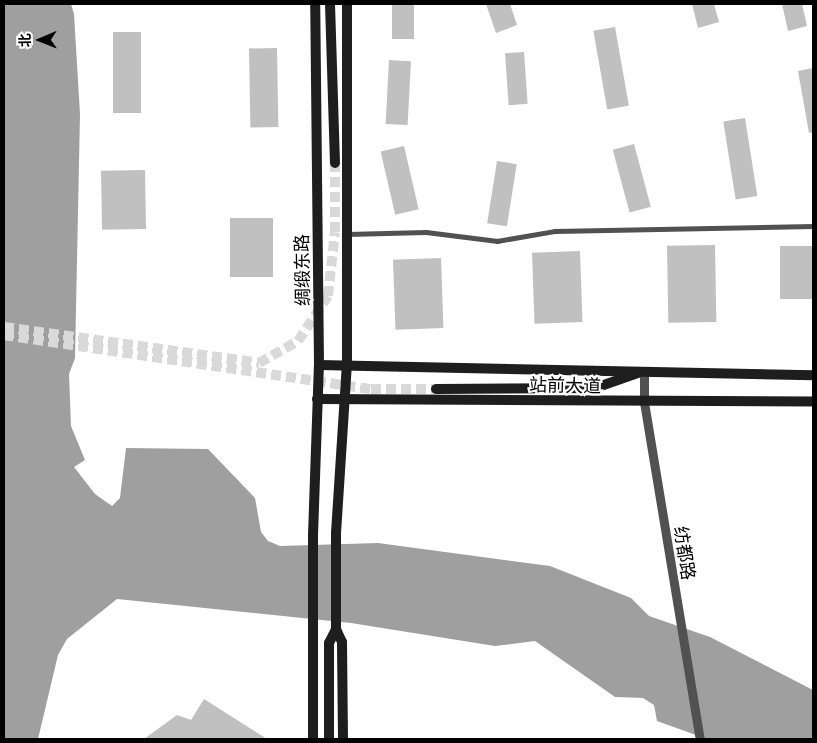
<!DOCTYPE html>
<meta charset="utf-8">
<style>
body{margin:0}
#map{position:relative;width:817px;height:743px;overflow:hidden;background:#fff;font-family:Barlow,"Noto Sans SC",sans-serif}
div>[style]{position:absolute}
.water>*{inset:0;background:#9f9f9f}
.building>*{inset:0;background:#c0c0c0;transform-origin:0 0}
.secondary-tunnel>*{height:10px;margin-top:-5px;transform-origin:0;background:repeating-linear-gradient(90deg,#d9d9d9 0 10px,transparent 0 15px)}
.lane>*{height:4.5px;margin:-2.25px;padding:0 2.25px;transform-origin:2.25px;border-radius:2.25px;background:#515151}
.street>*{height:9px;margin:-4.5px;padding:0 4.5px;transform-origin:4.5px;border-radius:4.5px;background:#515151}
.secondary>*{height:10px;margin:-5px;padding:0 5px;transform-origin:5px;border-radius:5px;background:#1e1e1e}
span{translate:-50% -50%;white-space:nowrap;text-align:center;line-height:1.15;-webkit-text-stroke:4.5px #fff;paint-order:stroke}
.street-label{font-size:18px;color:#000}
.frame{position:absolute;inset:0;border:5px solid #000;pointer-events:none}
.north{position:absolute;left:15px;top:15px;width:50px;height:50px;-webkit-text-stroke:4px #fff;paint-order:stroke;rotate:269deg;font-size:14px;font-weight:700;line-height:20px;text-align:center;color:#000}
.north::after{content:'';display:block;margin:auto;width:18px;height:22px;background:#000;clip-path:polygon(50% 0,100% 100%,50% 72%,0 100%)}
</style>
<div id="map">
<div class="water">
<div style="clip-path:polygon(4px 4px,71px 4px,74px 14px,80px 114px,75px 358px,69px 374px,71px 426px,85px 460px,74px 467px,95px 494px,112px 506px,120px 498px,126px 448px,208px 449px,255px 498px,261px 532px,268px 541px,280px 546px,378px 543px,550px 566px,631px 598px,649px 616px,710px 637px,813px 690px,813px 739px,707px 739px,657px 721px,654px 705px,643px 698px,615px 697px,535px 641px,495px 646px,351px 623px,117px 599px,67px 639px,58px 655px,38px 739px,4px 739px)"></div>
</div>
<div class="building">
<div style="left:392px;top:4px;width:22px;height:35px"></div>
<div style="clip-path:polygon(486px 4px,510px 4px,517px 25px,496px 33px)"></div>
<div style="clip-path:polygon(692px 4px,714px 4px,719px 22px,698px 28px)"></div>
<div style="clip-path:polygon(782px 4px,802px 4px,807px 26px,788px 31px)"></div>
<div style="left:615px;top:27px;width:80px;height:22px;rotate:80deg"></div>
<div style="left:113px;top:32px;width:28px;height:81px"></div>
<div style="left:277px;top:48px;width:79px;height:28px;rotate:89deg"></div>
<div style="left:524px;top:52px;width:52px;height:19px;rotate:86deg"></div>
<div style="left:389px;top:60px;width:22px;height:64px;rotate:3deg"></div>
<div style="clip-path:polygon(813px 68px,813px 132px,809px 133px,798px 71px)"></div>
<div style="left:745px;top:118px;width:79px;height:22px;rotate:81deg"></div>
<div style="left:634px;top:144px;width:65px;height:22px;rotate:75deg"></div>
<div style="left:404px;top:146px;width:65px;height:24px;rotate:77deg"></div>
<div style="left:497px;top:161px;width:20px;height:63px;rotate:9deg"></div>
<div style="left:145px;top:170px;width:59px;height:44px;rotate:89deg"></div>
<div style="left:230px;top:218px;width:43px;height:59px"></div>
<div style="left:715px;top:245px;width:77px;height:48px;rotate:89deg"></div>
<div style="left:813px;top:246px;width:53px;height:33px;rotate:90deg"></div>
<div style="left:580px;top:251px;width:71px;height:48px;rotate:88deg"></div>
<div style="left:441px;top:258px;width:70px;height:48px;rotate:88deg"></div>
<div style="clip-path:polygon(204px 699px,267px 739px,144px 739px,177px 715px,191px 720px)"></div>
</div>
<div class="secondary-tunnel">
<div style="left:4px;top:327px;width:258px;rotate:8deg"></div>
<div style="left:259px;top:363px;width:45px;rotate:-29.4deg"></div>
<div style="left:298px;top:341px;width:54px;rotate:-56.3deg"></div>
<div style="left:328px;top:296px;width:64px;rotate:-83.8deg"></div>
<div style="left:335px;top:232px;width:69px;rotate:-90deg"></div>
<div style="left:4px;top:335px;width:371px;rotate:8.4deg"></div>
<div style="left:371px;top:389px;width:65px"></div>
</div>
<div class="lane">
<div style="left:347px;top:234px;width:79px;rotate:-1.5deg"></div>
<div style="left:426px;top:232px;width:72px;rotate:7.2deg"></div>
<div style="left:497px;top:241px;width:59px;rotate:-9.8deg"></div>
<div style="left:555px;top:231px;width:258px;rotate:-1.1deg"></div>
</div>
<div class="street">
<div style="left:644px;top:371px;width:31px;rotate:90deg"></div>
<div style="left:644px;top:402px;width:342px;rotate:80.6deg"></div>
</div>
<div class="secondary">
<div style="left:330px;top:4px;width:159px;rotate:88.2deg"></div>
<div style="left:319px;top:365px;width:494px;rotate:1.2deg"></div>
<div style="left:436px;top:389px;width:159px;rotate:-0.4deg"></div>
<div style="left:595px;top:388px;width:46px;rotate:-19.2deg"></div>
<div style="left:317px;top:399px;width:496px;rotate:0.3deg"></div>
<div style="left:313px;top:739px;width:204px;rotate:-90deg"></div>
<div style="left:313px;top:535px;width:170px;rotate:-88deg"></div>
<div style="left:319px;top:365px;width:361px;rotate:-90.6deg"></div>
<div style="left:329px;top:739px;width:96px;rotate:-90deg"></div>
<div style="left:329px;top:643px;width:16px;rotate:-63deg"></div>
<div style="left:343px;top:739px;width:97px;rotate:-90.6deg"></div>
<div style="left:342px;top:642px;width:14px;rotate:-115deg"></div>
<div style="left:336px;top:629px;width:96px;rotate:-90deg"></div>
<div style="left:336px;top:533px;width:168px;rotate:-86.3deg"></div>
<div style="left:347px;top:365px;width:361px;rotate:-90deg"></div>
</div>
<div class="street-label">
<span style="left:302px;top:270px;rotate:-91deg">绸缎东路</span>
<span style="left:565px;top:385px;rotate:1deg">站前大道</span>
<span style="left:685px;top:553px;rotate:81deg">纺都路</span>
</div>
<div class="frame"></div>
<div class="north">北</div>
</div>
